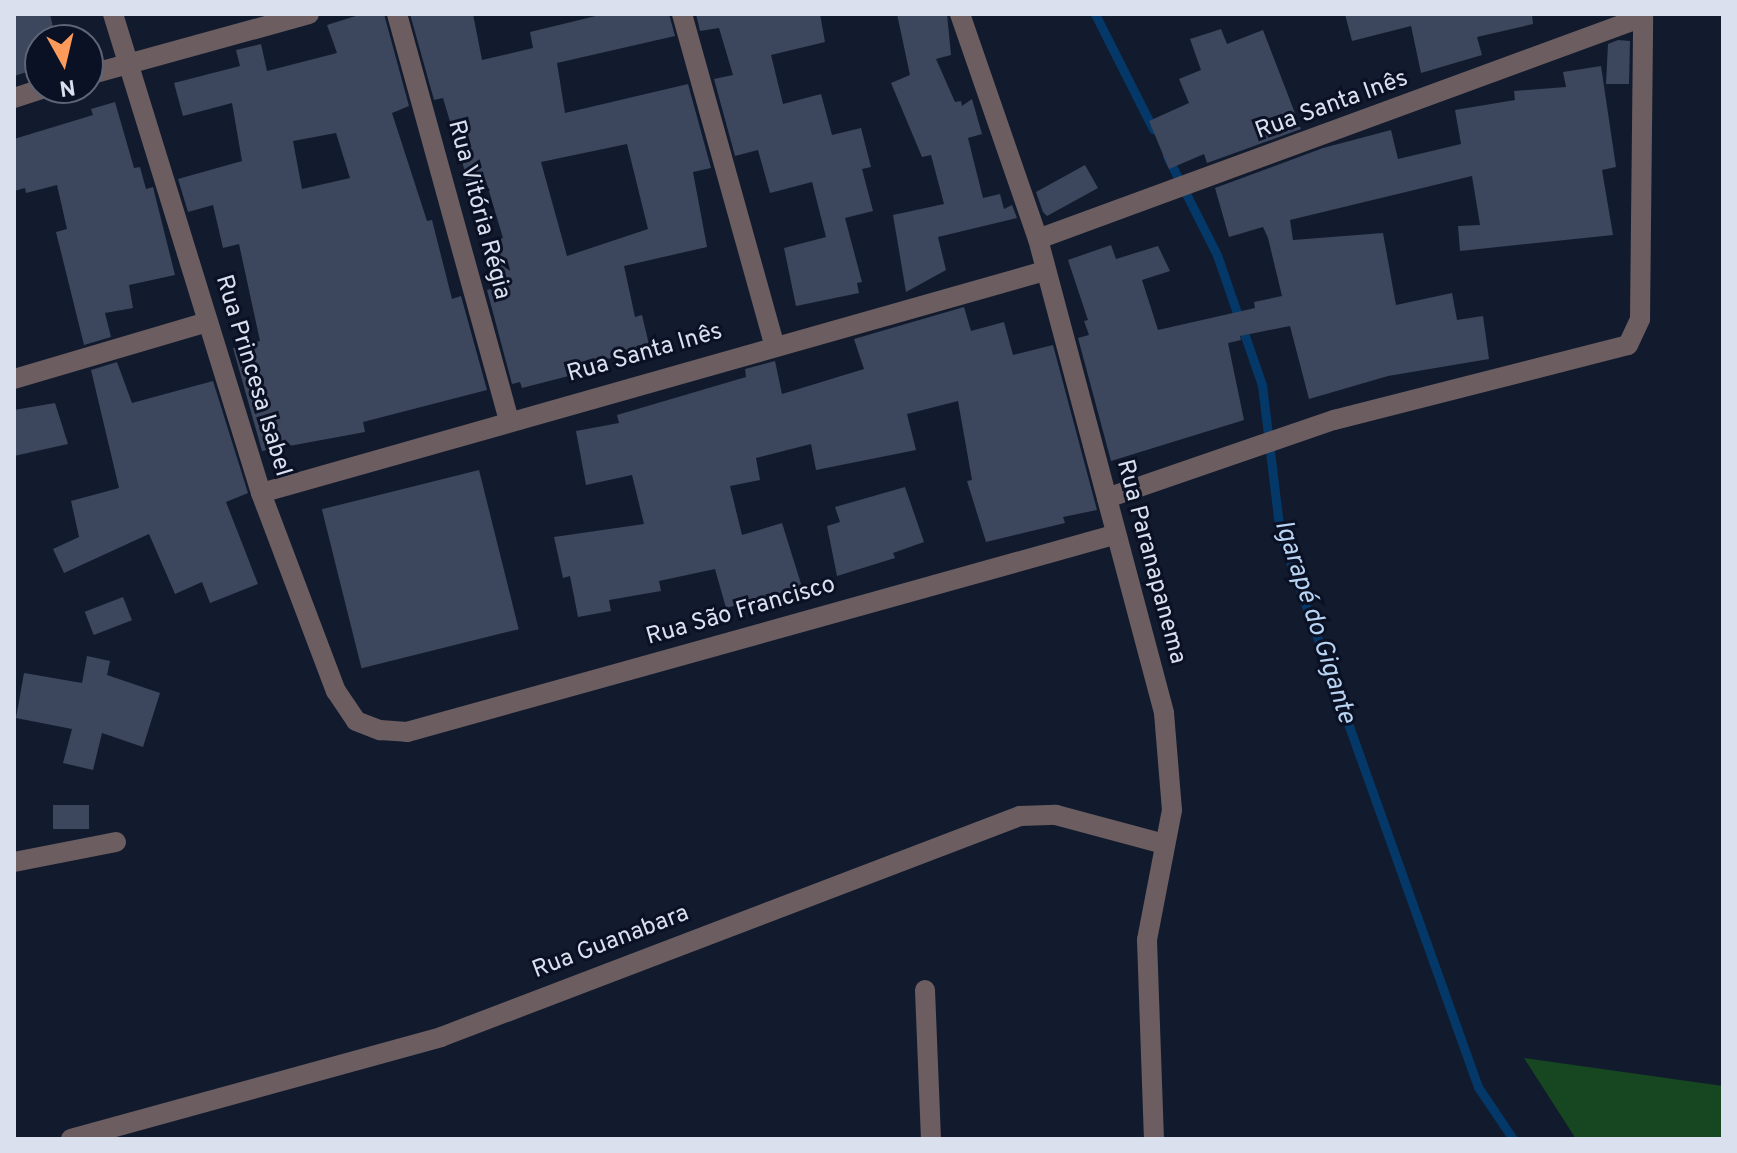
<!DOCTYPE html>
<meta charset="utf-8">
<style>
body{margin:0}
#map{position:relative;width:1737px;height:1153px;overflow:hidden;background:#121b2e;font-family:Overpass,sans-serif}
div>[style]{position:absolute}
.green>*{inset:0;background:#164720}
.stream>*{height:9px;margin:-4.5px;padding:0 4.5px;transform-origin:4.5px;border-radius:4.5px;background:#043868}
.building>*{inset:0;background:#3c465c;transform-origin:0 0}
.minor>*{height:20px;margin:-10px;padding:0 10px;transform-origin:10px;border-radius:10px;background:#6c5e60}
span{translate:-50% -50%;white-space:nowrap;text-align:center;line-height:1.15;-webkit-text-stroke:6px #0a1124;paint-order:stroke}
.street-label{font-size:24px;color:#dae0ee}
.water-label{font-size:26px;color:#b9d4f2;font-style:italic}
.frame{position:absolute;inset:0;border:16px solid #dae0ee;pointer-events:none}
.north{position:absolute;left:24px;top:24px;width:80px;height:80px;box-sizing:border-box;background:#0a1124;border:2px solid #5d6475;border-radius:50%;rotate:172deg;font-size:22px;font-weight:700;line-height:32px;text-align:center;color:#dae0ee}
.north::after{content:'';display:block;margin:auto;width:28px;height:36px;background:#ff9b5a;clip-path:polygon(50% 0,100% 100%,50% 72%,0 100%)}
</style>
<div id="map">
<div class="green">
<div style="clip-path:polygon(1524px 1058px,1723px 1086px,1723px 1139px,1576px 1139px)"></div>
</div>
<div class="stream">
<div style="left:1095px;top:14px;width:129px;rotate:63.2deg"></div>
<div style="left:1167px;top:156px;width:111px;rotate:63.2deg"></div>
<div style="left:1217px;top:255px;width:138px;rotate:70.9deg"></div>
<div style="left:1262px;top:385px;width:149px;rotate:83.1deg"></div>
<div style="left:1280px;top:533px;width:588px;rotate:70.33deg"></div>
<div style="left:1478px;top:1087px;width:63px;rotate:56.1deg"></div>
</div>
<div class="building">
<div style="clip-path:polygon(14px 14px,50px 14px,56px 40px,40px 40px,40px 68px,14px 76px)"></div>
<div style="clip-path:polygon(evenodd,362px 14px,384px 14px,409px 106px,392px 113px,427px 221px,432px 220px,452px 299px,461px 296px,487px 390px,363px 422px,365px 432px,262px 451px,233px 348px,260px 341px,239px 244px,223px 248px,213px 205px,188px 212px,178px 179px,242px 161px,232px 103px,183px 116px,174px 83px,240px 66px,236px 50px,261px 44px,267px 71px,337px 53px,327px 25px,362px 14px,336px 133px,350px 178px,302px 189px,293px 141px,336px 133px)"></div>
<div style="clip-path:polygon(evenodd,410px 14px,473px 14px,482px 60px,533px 48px,530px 32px,604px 14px,669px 14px,675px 36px,557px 63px,565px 113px,688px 84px,711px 168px,693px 172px,707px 247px,624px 266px,635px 317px,642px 315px,650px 349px,590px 363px,592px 370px,522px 388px,520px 382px,512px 384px,487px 290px,502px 286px,495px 240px,503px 238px,486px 181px,469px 185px,443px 98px,434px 100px,410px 14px,627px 144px,648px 229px,567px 256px,541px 162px,627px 144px)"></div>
<div style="clip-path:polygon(696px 14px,820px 14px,825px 42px,771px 55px,783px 104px,821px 94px,832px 135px,861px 128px,871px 167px,862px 169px,873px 211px,845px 218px,862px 282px,857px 283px,859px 293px,796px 306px,784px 248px,826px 237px,812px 182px,770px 193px,758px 150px,735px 156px,714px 79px,733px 75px,719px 28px,700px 31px)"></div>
<div style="clip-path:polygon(897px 14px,947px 14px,951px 55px,936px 59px,955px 102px,961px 101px,962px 106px,972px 99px,982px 134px,968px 138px,983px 198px,1000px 194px,1004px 209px,1012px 205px,1017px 218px,938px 237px,946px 270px,906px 292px,893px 215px,944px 204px,931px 155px,922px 157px,891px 83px,910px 75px)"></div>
<div style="clip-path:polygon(1345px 14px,1532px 14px,1533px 24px,1477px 37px,1482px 55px,1421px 73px,1411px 26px,1352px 41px)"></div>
<div style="clip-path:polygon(1221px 29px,1227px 44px,1263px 30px,1301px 129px,1207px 163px,1204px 154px,1169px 169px,1149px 121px,1189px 103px,1179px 79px,1201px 70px,1190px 39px)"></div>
<div style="clip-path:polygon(1618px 40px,1630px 41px,1629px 84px,1606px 84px,1608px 44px)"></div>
<div style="clip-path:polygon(1601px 66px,1616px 167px,1602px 170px,1613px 235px,1460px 251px,1458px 226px,1480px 225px,1472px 176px,1290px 220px,1293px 240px,1383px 233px,1396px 305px,1452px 293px,1457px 320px,1483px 316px,1489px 359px,1388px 376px,1309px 399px,1290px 326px,1240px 336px,1241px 340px,1228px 343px,1244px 420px,1111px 461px,1078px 338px,1089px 335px,1084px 321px,1088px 320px,1068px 260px,1111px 245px,1116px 259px,1158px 246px,1170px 271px,1142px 280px,1158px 330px,1255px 308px,1254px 302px,1282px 296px,1268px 238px,1263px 227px,1229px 237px,1215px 188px,1323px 148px,1391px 130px,1398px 159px,1461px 144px,1455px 110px,1515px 100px,1514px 91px,1566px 87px,1563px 72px)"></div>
<div style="clip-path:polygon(115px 102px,134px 168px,140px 167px,146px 189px,153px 187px,175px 275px,129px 285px,133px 308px,105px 313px,111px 337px,84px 345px,56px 232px,67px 229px,57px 185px,26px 193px,25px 188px,14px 191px,14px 139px,93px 115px,91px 109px)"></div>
<div style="clip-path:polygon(1085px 165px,1098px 188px,1047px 216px,1043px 212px,1036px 192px)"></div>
<div style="clip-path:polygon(964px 307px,971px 331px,1004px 322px,1013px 355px,1053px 345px,1097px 510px,1063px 517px,1065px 523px,986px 542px,967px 481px,972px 480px,958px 401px,907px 414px,916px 450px,816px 470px,811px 444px,756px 458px,760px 480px,730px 486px,742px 535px,782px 523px,802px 587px,726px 608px,715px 569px,659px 581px,661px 591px,609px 600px,611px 611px,578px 617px,570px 576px,563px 578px,554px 537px,644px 524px,632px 475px,586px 485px,576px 431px,619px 423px,617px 415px,746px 377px,745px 369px,775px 361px,782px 394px,864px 369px,854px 339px)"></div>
<div style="clip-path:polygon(117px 362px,132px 403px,213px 381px,248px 493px,226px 502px,258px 584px,210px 603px,202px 582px,175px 594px,149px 534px,64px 573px,53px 549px,79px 537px,71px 501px,119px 488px,91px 370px)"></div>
<div style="clip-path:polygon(55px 403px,68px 444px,14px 456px,14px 410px)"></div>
<div style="left:479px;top:470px;width:164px;height:162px;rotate:76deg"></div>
<div style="clip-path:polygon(905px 487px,924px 542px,893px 553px,895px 558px,837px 576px,827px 526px,840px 522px,835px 507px)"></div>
<div style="left:123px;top:597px;width:25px;height:41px;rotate:69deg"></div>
<div style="clip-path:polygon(87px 656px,110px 661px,107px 675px,160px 693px,143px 747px,102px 733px,93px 770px,63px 763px,72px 729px,16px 718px,24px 673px,82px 683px)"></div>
<div style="left:53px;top:805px;width:36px;height:24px"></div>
</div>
<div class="minor">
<div style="left:113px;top:14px;width:501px;rotate:72.83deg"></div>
<div style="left:261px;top:493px;width:212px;rotate:69.3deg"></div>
<div style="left:336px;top:691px;width:36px;rotate:56deg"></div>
<div style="left:356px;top:721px;width:26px;rotate:21deg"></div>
<div style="left:380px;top:730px;width:27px;rotate:4deg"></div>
<div style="left:407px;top:732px;width:734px;rotate:-15.57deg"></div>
<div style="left:397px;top:14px;width:421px;rotate:74.6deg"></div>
<div style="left:682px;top:14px;width:343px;rotate:74.4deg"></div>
<div style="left:960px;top:14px;width:238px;rotate:70.9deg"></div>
<div style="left:1038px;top:239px;width:490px;rotate:75.1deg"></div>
<div style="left:1164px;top:713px;width:97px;rotate:85.3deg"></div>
<div style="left:1172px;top:810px;width:132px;rotate:100.9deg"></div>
<div style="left:1147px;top:940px;width:199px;rotate:88deg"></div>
<div style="left:88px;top:75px;width:229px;rotate:-15.4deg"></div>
<div style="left:14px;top:98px;width:33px;rotate:-18deg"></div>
<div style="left:1038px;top:239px;width:644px;rotate:-20.15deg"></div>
<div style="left:14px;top:379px;width:202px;rotate:-16.4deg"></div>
<div style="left:261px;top:493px;width:815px;rotate:-15.81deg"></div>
<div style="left:1107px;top:498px;width:240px;rotate:-19deg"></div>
<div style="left:1334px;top:420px;width:303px;rotate:-14.3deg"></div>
<div style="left:1628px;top:345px;width:29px;rotate:-65deg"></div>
<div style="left:1640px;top:319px;width:305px;rotate:-89.4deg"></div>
<div style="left:14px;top:862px;width:104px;rotate:-11.1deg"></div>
<div style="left:925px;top:990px;width:149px;rotate:87.7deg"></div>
<div style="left:71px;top:1139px;width:384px;rotate:-15.4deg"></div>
<div style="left:441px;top:1037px;width:620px;rotate:-20.89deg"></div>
<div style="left:1020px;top:816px;width:36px;rotate:-2deg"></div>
<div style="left:1056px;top:815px;width:112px;rotate:15deg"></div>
</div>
<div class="street-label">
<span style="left:1332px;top:106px;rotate:-20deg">Rua Santa Inês</span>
<span style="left:478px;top:210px;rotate:75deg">Rua Vitória Régia</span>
<span style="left:645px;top:354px;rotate:-16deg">Rua Santa Inês</span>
<span style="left:252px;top:376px;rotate:73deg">Rua Princesa Isabel</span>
<span style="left:1150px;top:562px;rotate:75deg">Rua Paranapanema</span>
<span style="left:741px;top:612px;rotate:-16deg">Rua São Francisco</span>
<span style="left:611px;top:943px;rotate:-21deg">Rua Guanabara</span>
</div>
<div class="water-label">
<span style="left:1314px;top:622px;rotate:72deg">Igarapé do Gigante</span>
</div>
<div class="frame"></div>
<div class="north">N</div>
</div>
